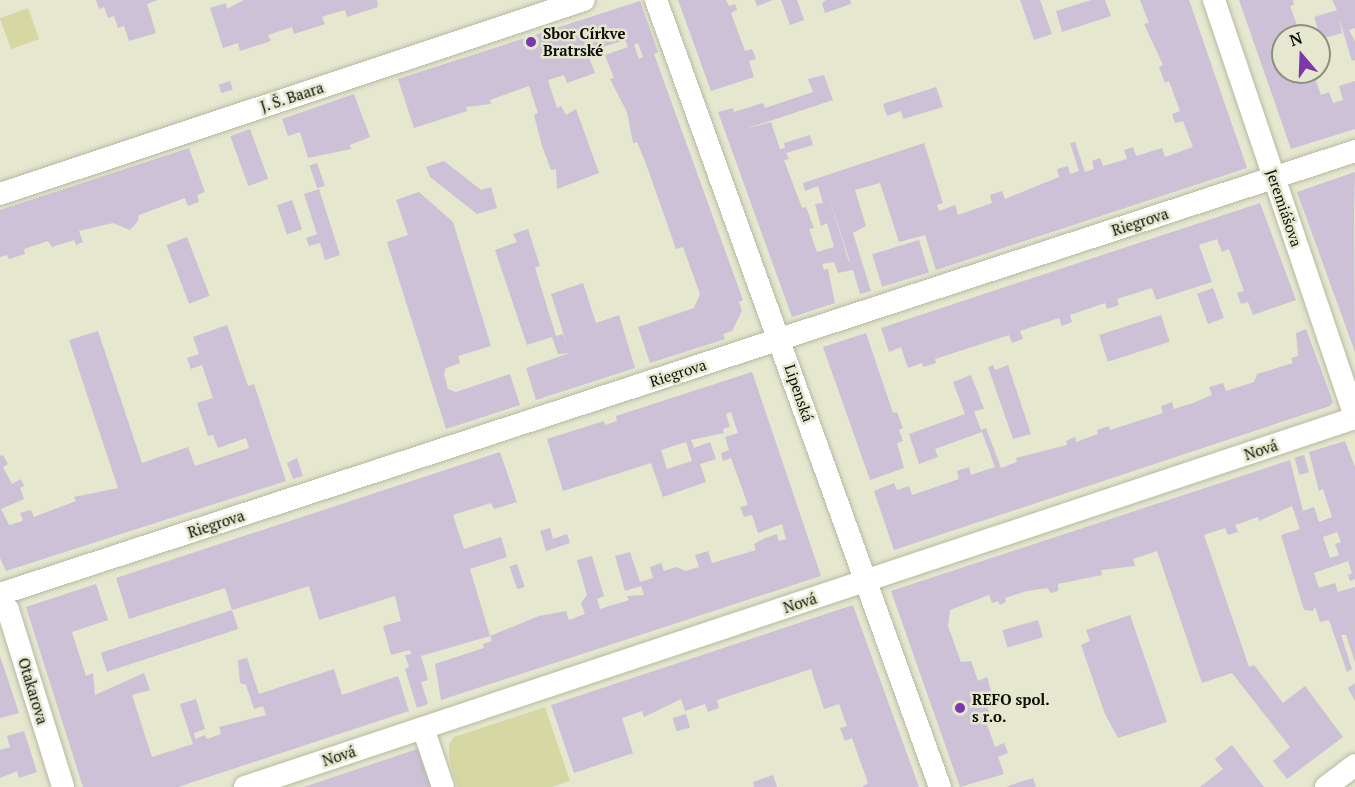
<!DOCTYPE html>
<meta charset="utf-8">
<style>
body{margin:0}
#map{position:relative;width:1355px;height:787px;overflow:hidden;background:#e5e7cf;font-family:"PT Serif",serif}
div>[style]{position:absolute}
.green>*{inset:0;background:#d6d8a3;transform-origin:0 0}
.building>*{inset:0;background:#ccc1d7;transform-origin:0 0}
.roads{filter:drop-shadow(0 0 2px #b7b9a2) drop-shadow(0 0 2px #b7b9a2)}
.minor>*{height:22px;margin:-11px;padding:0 11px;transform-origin:11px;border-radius:11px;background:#fff}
.dots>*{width:16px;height:16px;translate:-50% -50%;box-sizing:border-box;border:3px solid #e5e7cf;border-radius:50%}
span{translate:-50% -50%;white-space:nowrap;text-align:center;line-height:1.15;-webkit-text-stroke:5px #e5e7cf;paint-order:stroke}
.poi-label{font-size:15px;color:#0c0d06;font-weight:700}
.left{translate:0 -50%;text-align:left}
.street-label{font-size:15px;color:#0c0d06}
.north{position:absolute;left:1271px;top:24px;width:60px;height:60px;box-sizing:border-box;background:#e5e7cf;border:2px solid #8e907f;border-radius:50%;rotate:341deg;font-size:16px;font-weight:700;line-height:24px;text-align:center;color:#0c0d06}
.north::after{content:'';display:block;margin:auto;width:21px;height:27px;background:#7a38ac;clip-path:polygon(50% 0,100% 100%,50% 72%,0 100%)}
</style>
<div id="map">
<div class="green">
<div style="left:28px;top:8px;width:33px;height:30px;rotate:70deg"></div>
<div style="clip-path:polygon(545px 707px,570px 781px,552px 787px,457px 787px,449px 758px,449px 744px,454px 737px)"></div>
</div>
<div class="building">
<div style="clip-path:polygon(96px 0,158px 0,147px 4px,156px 33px,129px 41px,124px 26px,118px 28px,114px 16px,108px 18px,104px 7px,99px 9px)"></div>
<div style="clip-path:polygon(244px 0,377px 0,378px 7px,347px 17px,345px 10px,334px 13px,322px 17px,325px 24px,294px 34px,292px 27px,268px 35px,271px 41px,240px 51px,238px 43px,223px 48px,210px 8px,226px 3px,227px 9px)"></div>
<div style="clip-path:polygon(678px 0,726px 0,729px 6px,735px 4px,737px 10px,731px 13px,745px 51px,752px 49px,756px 59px,749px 61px,754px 77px,711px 91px)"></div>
<div style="clip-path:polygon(755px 0,773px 0,757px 6px)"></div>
<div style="clip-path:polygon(781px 0,797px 0,804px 20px,790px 25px)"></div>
<div style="clip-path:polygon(826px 0,850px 0,851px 4px,825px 13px,822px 3px)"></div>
<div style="clip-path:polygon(1020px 0,1040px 0,1052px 34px,1034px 40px)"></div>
<div style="clip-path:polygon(1091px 0,1105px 0,1111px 16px,1062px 32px,1056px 11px)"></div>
<div style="clip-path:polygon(evenodd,1140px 0,1189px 0,1247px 168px,936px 270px,925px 235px,899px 242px,880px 183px,855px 190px,866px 226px,853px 233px,871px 291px,860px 294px,853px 270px,838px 273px,834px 262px,822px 264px,824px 270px,828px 269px,835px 303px,792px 317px,718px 112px,733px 108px,734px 112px,763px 103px,765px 108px,813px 92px,808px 79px,824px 75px,833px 100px,745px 129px,771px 122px,780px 149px,785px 148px,784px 143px,810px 135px,813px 145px,786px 153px,789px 159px,784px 160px,802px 208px,806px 207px,814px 228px,809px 229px,817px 252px,834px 247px,827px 223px,821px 226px,815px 204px,823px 203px,818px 186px,805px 191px,803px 183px,924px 143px,943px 203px,937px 205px,939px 211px,955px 205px,958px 215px,992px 203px,990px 195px,1002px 191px,1005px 199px,1059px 177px,1057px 169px,1068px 166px,1070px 174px,1079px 171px,1070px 143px,1075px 142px,1085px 172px,1094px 169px,1092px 161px,1100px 158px,1103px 166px,1127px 159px,1124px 150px,1133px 147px,1136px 156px,1162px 148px,1165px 157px,1193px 147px,1183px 121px,1175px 123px,1172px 114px,1180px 111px,1169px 81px,1165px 83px,1159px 67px,1163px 65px,1144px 24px,1149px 23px,1140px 0,827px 191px,850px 262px,849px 262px,830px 201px,827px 191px)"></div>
<div style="clip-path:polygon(1239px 0,1293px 0,1294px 5px,1290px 6px,1301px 36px,1283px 36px,1283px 72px,1313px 72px,1321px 95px,1329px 92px,1333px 103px,1343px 100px,1339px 86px,1355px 81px,1355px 129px,1291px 149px)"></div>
<div style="clip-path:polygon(1332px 0,1355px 0,1355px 28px,1349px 30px,1355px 41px,1355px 60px,1352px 61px,1339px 18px,1342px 33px,1321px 39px,1314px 17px,1337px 10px)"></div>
<div style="clip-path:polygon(evenodd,640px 1px,658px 52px,654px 54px,743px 300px,739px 302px,742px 311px,732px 331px,723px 334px,725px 339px,650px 363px,638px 327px,694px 308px,700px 294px,683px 247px,676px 249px,645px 161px,637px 142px,633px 143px,627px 112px,610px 79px,614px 78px,605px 55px,628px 47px,625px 40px,587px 52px,595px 73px,567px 83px,564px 75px,548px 80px,557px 108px,561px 106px,566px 115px,576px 109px,599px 173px,557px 189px,556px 169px,551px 170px,542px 146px,534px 115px,538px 113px,529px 86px,490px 100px,491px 104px,466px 107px,467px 111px,414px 128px,398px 79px,640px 1px,638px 43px,643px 57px,639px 59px,634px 45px,638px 43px)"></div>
<div style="left:230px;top:81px;width:9px;height:12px;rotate:72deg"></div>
<div style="clip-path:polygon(936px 87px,943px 107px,903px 119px,901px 111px,887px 116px,883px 104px)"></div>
<div style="clip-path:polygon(354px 94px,370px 137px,350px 145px,351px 149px,308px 158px,300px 132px,288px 136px,282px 119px)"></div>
<div style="left:250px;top:129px;width:53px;height:21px;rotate:70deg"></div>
<div style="clip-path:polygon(189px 148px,205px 192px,197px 195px,199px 202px,188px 206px,185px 198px,139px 215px,138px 221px,130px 230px,113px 223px,79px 231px,83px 242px,76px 245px,74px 240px,52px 247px,48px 241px,24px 249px,25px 254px,9px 259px,7px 255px,0 257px,0 210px)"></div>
<div style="clip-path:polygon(444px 161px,481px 190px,491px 187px,497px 208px,477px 214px,430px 177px,426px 167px)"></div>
<div style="left:317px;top:163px;width:24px;height:8px;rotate:71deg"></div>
<div style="clip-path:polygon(1355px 172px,1354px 213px,1355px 352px,1297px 192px)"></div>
<div style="clip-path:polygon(319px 189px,340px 255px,325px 260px,320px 243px,309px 246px,306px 238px,317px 234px,304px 194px)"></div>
<div style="clip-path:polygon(419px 192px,453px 222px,491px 346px,458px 356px,460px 363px,446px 368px,444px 374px,448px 389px,456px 392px,510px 374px,520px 405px,446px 429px,387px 242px,408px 235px,396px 200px)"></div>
<div style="left:292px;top:200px;width:31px;height:16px;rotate:71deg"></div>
<div style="clip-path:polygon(1260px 203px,1296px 300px,1253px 315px,1248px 302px,1241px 304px,1237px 293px,1244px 291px,1229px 249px,1222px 252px,1217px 239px,1199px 245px,1212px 282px,1156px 300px,1152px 288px,1117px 299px,1119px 305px,1107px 309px,1105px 303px,1070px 315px,1072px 322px,1062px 326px,1059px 318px,1020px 331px,1023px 339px,1012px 343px,1009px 335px,935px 359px,936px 363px,923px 367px,922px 363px,908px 368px,901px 347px,889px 352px,881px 328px)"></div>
<div style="clip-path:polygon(528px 229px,540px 266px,535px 268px,556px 336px,563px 334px,568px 348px,551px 294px,583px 283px,596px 323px,619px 315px,635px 368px,536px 400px,526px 368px,570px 353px,558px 354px,552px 337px,527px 345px,495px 250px,517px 242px,513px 234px)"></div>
<div style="left:187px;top:237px;width:63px;height:22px;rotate:69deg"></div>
<div style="left:919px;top:240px;width:34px;height:49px;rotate:73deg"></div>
<div style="left:1213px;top:288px;width:32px;height:17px;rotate:70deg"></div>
<div style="left:1161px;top:315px;width:28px;height:65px;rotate:72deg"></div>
<div style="clip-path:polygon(227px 325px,248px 386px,254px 384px,286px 481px,6px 571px,0 558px,0 456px,3px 455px,8px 464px,3px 467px,12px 484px,21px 479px,24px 486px,20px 488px,24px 499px,1px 509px,9px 525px,23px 521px,20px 513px,31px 510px,34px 517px,76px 501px,74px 497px,118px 488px,69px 340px,98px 331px,142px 463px,188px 447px,195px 466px,249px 448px,246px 438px,218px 448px,213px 435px,208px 436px,197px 403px,213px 398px,202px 365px,191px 369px,187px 358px,199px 354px,193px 337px)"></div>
<div style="clip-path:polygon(1306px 329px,1333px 402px,1330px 406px,894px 550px,874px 491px,894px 483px,897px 490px,909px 486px,912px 495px,959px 479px,957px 471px,969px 467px,971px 475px,995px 467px,982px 432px,935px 449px,938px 457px,919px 464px,909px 434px,965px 414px,953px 382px,971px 375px,984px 409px,974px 411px,981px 430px,986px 428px,1001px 468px,1017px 462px,1016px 458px,1067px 445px,1066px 441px,1075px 437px,1076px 442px,1098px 434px,1097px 430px,1109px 426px,1110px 430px,1163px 413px,1161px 406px,1172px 402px,1174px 409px,1193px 403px,1212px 395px,1209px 387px,1223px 383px,1226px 391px,1254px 382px,1257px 374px,1293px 363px,1291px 358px,1298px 356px,1296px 333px)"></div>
<div style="clip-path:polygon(866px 333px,893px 413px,897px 412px,903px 428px,899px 430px,903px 441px,897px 443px,904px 468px,870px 480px,823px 347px)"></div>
<div style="clip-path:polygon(993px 365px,995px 370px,1008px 365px,1031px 434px,1013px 439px,988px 367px)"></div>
<div style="clip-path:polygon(evenodd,752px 372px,821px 576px,441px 700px,435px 664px,484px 648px,483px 644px,492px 641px,490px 636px,539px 616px,566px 611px,569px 620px,585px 614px,581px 603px,587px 595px,577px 560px,592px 556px,604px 596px,597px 599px,600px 609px,629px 600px,627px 596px,644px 595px,640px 582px,641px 586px,625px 591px,615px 556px,630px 552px,640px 582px,653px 578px,650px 567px,661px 563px,664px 571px,676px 567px,686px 571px,699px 567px,695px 555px,708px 551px,712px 563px,756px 550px,754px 544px,765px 538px,777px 534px,779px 541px,786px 539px,782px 524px,758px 533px,752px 515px,744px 517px,740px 507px,748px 505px,731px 458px,723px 461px,721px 453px,729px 450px,725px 437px,738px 433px,731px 412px,726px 414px,730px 427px,723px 429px,724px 433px,691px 440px,694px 448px,710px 442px,716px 459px,700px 464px,706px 482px,663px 497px,651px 463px,563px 491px,547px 439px,604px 421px,605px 425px,617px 421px,616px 416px,752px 372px,686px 442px,692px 461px,667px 469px,661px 450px,686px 442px)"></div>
<div style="clip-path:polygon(evenodd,1345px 441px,1355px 467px,1355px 579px,1350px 581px,1348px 575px,1352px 573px,1348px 561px,1314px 573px,1319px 588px,1335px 583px,1338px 592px,1355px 587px,1355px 662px,1346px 635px,1341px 635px,1352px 669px,1347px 672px,1329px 620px,1320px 622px,1315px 607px,1313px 611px,1304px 610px,1281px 535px,1300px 529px,1292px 506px,1259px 521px,1258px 517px,1235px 525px,1238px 532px,1228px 535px,1225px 528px,1204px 535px,1249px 667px,1254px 665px,1283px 703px,1305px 686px,1343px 737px,1287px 779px,1273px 761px,1290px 747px,1232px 673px,1202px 683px,1157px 551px,1133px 559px,1135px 566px,1101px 570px,1102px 575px,1058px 584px,1058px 591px,1051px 593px,1047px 588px,1027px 591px,1005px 598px,1006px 602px,1000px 605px,998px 601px,992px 603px,989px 595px,950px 610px,948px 626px,961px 662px,971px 661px,978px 681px,987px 677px,992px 694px,984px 697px,991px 717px,985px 719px,995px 747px,1004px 743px,1008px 753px,998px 757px,1004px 774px,960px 787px,891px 591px,1290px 460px,1303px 511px,1314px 507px,1319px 522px,1332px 517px,1323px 489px,1319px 491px,1309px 452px,1345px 441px,1337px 532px,1341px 542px,1335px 544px,1339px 555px,1330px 558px,1323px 537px,1337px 532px)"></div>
<div style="clip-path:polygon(500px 452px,517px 502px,494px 509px,491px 503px,453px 515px,464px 549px,501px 537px,507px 557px,470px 569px,490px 636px,421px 656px,428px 680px,421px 682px,428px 704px,417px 708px,405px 669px,409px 667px,405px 655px,411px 654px,410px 650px,391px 655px,383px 626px,401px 621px,395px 596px,319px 620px,309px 586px,232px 610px,225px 588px,129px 619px,116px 578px)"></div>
<div style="left:1304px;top:455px;width:18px;height:10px;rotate:74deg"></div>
<div style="clip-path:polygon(297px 458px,303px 476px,293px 479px,287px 463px)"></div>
<div style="clip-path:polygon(550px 528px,553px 539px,567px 534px,570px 543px,546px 551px,540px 531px)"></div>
<div style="left:517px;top:564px;width:24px;height:8px;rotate:71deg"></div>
<div style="clip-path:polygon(96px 584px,108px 620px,72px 632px,86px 676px,93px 673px,95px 695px,144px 673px,150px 690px,132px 695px,152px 757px,193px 744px,180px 704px,196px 699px,205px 729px,194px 733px,195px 739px,205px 735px,207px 739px,221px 734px,219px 727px,266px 715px,263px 706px,254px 709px,246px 685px,240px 683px,238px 660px,247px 658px,259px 694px,334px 669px,342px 695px,398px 676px,409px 711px,178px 787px,83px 787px,26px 607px)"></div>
<div style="clip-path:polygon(853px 605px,919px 787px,862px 787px,868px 783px,852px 738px,845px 741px,840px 728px,847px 726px,839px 704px,824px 709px,811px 669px,717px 700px,719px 708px,708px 712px,705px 704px,685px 711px,681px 699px,644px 717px,642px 711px,622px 718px,633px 753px,574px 773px,551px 705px)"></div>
<div style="left:232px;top:610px;width:20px;height:138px;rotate:72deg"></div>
<div style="clip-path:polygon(1130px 615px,1167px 722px,1118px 738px,1105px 714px,1081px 645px,1090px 641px,1086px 630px)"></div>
<div style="left:1038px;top:620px;width:18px;height:37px;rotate:74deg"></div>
<div style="clip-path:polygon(0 656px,19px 713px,0 718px)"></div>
<div style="clip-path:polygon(1355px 683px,1355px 701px,1348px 688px)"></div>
<div style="left:686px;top:714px;width:14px;height:14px;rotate:73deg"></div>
<div style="clip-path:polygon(24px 731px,37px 772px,19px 778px,17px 771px,0 778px,0 750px,10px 747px,7px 736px)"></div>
<div style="clip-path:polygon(1232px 745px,1264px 787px,1200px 787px,1223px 769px,1215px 759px)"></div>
<div style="clip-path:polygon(420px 748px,432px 787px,304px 787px)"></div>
<div style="clip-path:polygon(773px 775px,777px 787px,754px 787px,753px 782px)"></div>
<div style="clip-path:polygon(1033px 778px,1036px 787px,1007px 787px,1014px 784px)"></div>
</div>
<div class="roads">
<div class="minor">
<div style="left:656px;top:0;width:837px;rotate:70.16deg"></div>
<div style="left:1214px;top:0;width:439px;rotate:71.3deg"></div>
<div style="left:0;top:194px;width:615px;rotate:-18.38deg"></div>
<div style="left:0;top:594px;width:1426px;rotate:-18.1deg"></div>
<div style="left:0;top:597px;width:15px;rotate:58deg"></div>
<div style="left:8px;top:610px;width:185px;rotate:72.7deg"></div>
<div style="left:423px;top:728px;width:62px;rotate:71.3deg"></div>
<div style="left:245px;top:787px;width:1170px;rotate:-18.39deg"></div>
<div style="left:1326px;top:787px;width:36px;rotate:-37deg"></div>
</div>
</div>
<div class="dots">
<div style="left:531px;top:42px;background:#7a38ac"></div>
<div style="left:960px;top:708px;background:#7a38ac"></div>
</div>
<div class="poi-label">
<span class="left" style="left:543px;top:42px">Sbor Církve<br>Bratrské</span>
<span class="left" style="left:972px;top:708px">REFO spol.<br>s r.o.</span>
</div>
<div class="street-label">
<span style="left:292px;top:97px;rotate:-18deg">J. Š. Baara</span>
<span style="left:1284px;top:208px;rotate:71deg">Jeremiášova</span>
<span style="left:1140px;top:222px;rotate:-18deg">Riegrova</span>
<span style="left:678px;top:373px;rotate:-18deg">Riegrova</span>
<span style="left:799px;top:393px;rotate:71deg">Lipenská</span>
<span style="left:1261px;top:450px;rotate:-18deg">Nová</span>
<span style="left:216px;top:524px;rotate:-18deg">Riegrova</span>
<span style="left:800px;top:603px;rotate:-18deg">Nová</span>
<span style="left:33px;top:691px;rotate:73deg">Otakarova</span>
<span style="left:339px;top:756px;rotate:-18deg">Nová</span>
</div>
<div class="north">N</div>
</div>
